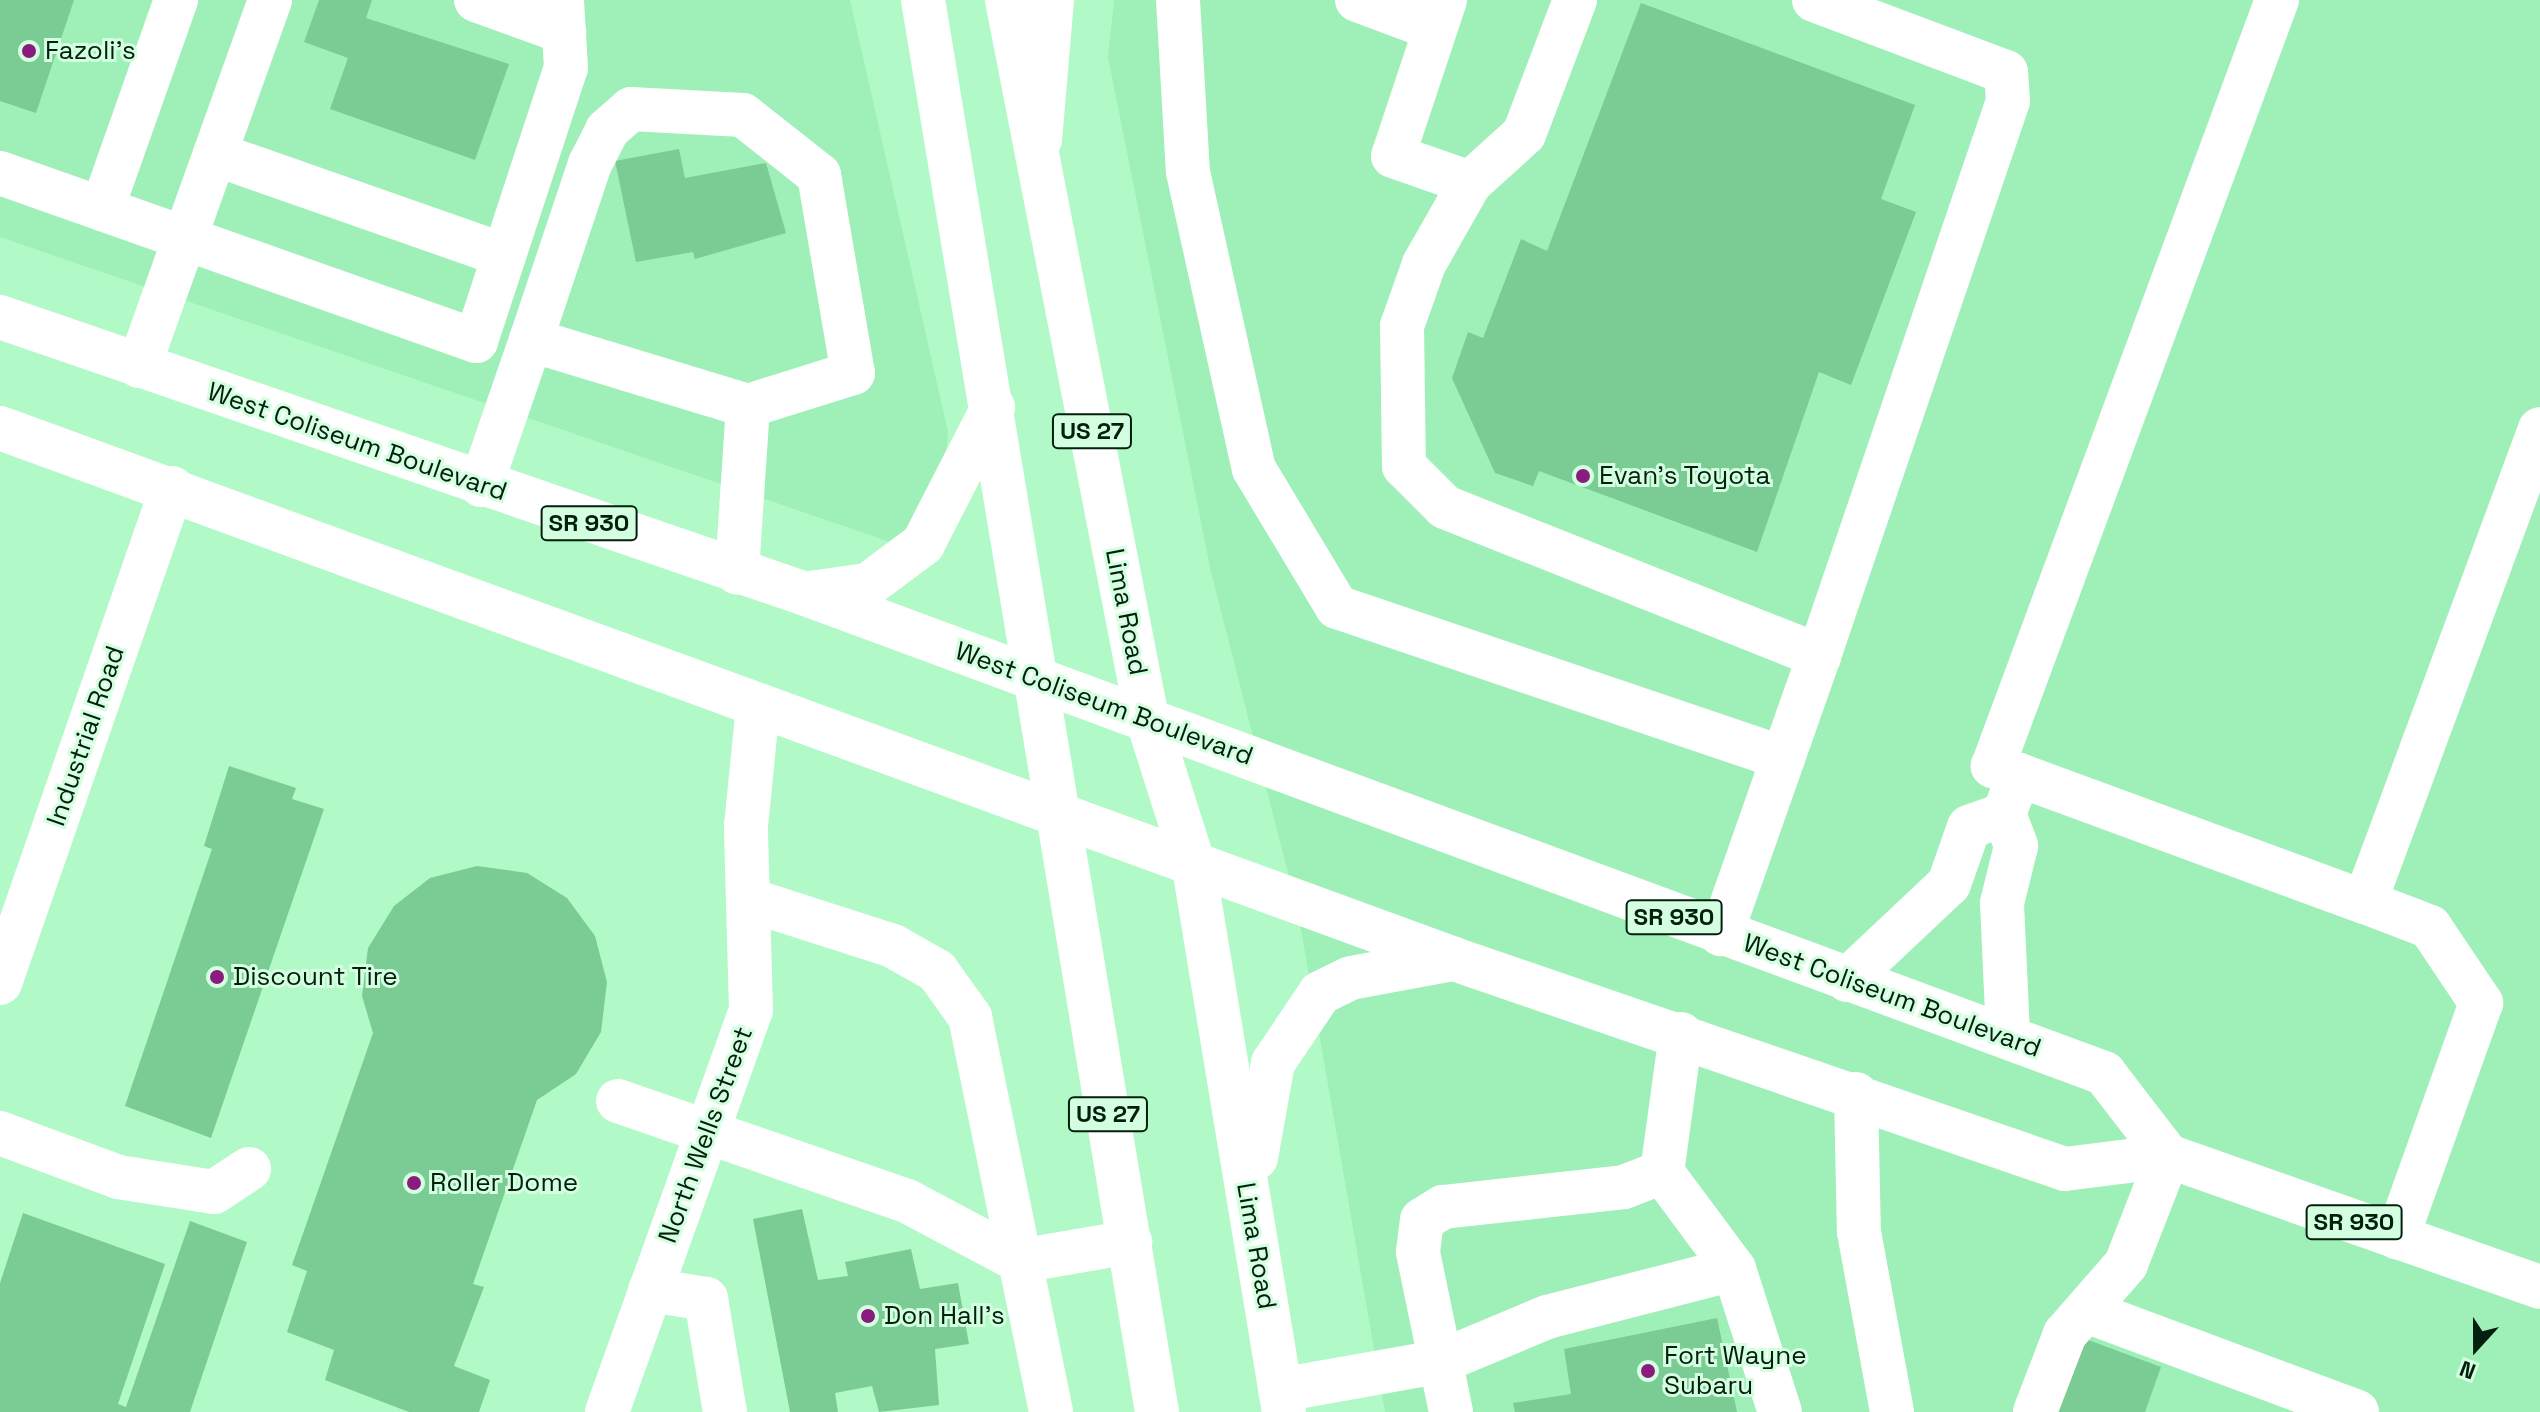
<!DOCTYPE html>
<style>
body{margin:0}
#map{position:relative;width:2540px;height:1412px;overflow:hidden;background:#b1f9c6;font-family:"Space Grotesk",sans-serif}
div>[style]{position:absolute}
.built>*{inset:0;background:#9fefb8}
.building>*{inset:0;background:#7acb94}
.minor>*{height:44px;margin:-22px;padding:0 22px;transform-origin:22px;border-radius:22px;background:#fff}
.major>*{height:44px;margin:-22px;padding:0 22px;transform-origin:22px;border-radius:22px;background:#fff}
.highway>*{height:44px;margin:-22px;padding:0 22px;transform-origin:22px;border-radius:22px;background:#fff}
.dots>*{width:22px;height:22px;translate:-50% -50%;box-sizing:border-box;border:4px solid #d4fee0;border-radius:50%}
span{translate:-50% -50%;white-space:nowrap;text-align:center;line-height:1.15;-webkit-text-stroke:6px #d4fee0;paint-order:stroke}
.shield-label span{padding:2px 6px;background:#d4fee0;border:2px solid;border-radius:6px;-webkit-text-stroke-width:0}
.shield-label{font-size:24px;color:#031f0d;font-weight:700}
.poi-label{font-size:26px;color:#031f0d}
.left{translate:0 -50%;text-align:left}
.street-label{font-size:26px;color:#031f0d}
.north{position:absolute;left:2436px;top:1308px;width:80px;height:80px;-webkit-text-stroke:6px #d4fee0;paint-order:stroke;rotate:201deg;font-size:22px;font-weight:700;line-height:32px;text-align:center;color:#031f0d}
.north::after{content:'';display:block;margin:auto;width:28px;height:36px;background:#031f0d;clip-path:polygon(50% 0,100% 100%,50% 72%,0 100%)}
</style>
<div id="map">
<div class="built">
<div style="clip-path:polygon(0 0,850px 0,948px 432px,944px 483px,899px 545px,0 237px)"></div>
<div style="clip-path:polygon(1114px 0,2540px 0,2540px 1412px,1385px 1412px,1298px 912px,1211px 572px,1108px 57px)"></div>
</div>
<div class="building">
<div style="clip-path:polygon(0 0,74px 0,36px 113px,0 101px)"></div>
<div style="clip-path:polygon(319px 0,372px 0,366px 18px,509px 64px,475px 160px,330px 109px,348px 58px,304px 42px)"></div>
<div style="clip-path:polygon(1641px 3px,1915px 105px,1881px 199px,1916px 212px,1851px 385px,1819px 372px,1757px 552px,1539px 471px,1533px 486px,1495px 473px,1452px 378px,1468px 332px,1483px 338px,1521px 239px,1547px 251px)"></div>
<div style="clip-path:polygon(679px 149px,685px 178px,766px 163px,786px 233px,695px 259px,693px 252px,636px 262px,615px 161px)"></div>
<div style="clip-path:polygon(229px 766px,296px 788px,292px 799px,324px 809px,211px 1138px,125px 1106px,212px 849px,204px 846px)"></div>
<div style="clip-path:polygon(477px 866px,527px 873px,567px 898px,595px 936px,607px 982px,601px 1032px,576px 1074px,537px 1100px,473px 1284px,484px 1287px,454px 1366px,490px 1380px,479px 1412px,409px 1412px,325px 1380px,334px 1350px,287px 1332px,307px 1271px,292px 1265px,373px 1033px,362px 996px,368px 948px,394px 906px,430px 878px)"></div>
<div style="clip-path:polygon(802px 1209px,818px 1280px,848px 1276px,845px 1262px,911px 1249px,920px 1289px,958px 1283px,969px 1344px,935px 1349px,939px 1405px,879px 1412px,872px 1386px,835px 1393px,838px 1412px,790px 1412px,753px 1219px)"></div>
<div style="clip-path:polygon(23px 1213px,165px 1264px,118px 1404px,126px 1407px,190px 1221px,247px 1242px,190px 1412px,0 1412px,0 1283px)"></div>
<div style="clip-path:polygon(1717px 1318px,1737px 1412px,1515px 1412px,1513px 1403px,1571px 1394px,1564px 1349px)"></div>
<div style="clip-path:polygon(2083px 1338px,2161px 1367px,2145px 1412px,2057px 1412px)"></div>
</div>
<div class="minor">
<div style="left:476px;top:0;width:94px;rotate:20deg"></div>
<div style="left:1178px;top:0;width:172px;rotate:86.7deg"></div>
<div style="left:1188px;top:172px;width:304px;rotate:77.5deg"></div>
<div style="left:1254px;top:469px;width:161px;rotate:59deg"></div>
<div style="left:1337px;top:607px;width:471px;rotate:18.7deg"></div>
<div style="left:1357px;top:0;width:83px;rotate:20.4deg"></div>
<div style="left:1445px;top:0;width:164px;rotate:108.4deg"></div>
<div style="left:1393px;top:156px;width:82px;rotate:19.3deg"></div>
<div style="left:1575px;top:0;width:143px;rotate:110.8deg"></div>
<div style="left:1524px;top:134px;width:73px;rotate:137.8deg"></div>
<div style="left:1470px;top:183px;width:93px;rotate:119.6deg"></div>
<div style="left:1424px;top:264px;width:66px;rotate:109.5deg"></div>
<div style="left:1402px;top:326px;width:140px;rotate:89.2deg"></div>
<div style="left:1404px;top:466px;width:58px;rotate:45deg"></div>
<div style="left:1445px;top:507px;width:403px;rotate:21.7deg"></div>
<div style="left:1819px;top:656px;width:295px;rotate:109.4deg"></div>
<div style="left:1814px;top:0;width:205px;rotate:20.6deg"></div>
<div style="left:2006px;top:72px;width:29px;rotate:86deg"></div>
<div style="left:2008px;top:101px;width:586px;rotate:108.81deg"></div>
<div style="left:215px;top:154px;width:306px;rotate:19.3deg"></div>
<div style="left:0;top:173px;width:505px;rotate:19.44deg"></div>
<div style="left:476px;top:341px;width:287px;rotate:-71.8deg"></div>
<div style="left:566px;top:68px;width:68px;rotate:-93.4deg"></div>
<div style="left:102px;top:209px;width:222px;rotate:-70.5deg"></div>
<div style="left:531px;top:340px;width:186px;rotate:-71.5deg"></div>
<div style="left:590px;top:164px;width:38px;rotate:-63deg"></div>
<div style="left:607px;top:130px;width:32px;rotate:-41deg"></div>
<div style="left:631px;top:109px;width:112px;rotate:3.1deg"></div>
<div style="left:743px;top:115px;width:97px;rotate:38.3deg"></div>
<div style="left:819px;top:175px;width:201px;rotate:80.3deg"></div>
<div style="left:853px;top:373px;width:110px;rotate:162.6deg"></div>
<div style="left:748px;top:406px;width:167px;rotate:93.8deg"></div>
<div style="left:139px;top:366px;width:389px;rotate:-70.3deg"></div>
<div style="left:481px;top:485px;width:153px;rotate:-71deg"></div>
<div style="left:531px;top:340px;width:227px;rotate:16.9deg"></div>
<div style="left:2019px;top:775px;width:369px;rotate:20.2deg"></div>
<div style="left:2365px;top:902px;width:504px;rotate:-69.7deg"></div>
<div style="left:2004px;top:814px;width:42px;rotate:-69deg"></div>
<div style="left:2019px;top:775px;width:28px;rotate:-161deg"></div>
<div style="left:1993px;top:766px;width:817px;rotate:-69.66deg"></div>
<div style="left:750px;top:900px;width:150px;rotate:17.8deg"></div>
<div style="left:893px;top:946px;width:51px;rotate:29.6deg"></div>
<div style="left:937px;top:971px;width:57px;rotate:54.3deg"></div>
<div style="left:970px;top:1017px;width:403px;rotate:78.4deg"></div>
<div style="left:2365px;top:902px;width:70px;rotate:21deg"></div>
<div style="left:2430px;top:927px;width:92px;rotate:56.1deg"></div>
<div style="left:2481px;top:1003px;width:249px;rotate:109.7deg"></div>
<div style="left:1847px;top:980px;width:140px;rotate:-43.3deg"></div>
<div style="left:1949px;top:884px;width:60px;rotate:-70.7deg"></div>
<div style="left:1969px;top:827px;width:37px;rotate:-20deg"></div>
<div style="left:2004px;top:814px;width:34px;rotate:69deg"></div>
<div style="left:2016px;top:846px;width:59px;rotate:103.8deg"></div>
<div style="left:2002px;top:903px;width:134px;rotate:87.4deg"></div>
<div style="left:0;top:983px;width:524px;rotate:-70.84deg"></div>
<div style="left:1681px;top:1034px;width:139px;rotate:97.8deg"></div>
<div style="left:1662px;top:1172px;width:121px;rotate:53.4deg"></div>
<div style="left:1734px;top:1269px;width:150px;rotate:72.2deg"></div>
<div style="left:1856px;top:1094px;width:138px;rotate:88.8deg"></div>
<div style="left:1859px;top:1232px;width:183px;rotate:79.6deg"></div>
<div style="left:618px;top:1101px;width:306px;rotate:19.1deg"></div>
<div style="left:907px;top:1201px;width:128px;rotate:28deg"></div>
<div style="left:1020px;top:1261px;width:112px;rotate:-9.8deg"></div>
<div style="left:0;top:1133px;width:126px;rotate:20.4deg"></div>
<div style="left:118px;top:1177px;width:97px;rotate:8.9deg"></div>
<div style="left:214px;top:1192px;width:42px;rotate:-33.3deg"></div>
<div style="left:650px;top:1290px;width:57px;rotate:9.1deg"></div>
<div style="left:706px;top:1299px;width:115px;rotate:80.5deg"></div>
<div style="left:2086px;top:1311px;width:289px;rotate:20.4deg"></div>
<div style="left:1280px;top:1390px;width:165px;rotate:-10.1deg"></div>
<div style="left:1442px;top:1361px;width:114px;rotate:-22.7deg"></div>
<div style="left:1547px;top:1317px;width:193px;rotate:-14.4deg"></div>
<div style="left:607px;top:1412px;width:427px;rotate:-70.3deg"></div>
<div style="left:751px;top:1010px;width:184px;rotate:-91.6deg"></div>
<div style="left:746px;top:826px;width:121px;rotate:-84.3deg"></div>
<div style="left:1451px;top:1412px;width:163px;rotate:-101.7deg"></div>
<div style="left:1418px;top:1252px;width:32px;rotate:-83deg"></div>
<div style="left:1422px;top:1220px;width:25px;rotate:-32deg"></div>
<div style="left:1443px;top:1207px;width:182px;rotate:-6.3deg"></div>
<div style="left:1624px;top:1187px;width:41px;rotate:-21.5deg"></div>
<div style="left:2035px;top:1412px;width:84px;rotate:-69deg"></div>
<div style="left:2065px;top:1334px;width:93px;rotate:-48.9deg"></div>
<div style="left:2126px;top:1264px;width:116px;rotate:-68.7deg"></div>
</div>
<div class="major">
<div style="left:1040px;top:140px;width:141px;rotate:-85.1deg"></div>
</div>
<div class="highway">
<div style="left:923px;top:0;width:1431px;rotate:80.59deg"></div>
<div style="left:1007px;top:0;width:732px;rotate:78.97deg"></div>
<div style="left:1147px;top:718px;width:151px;rotate:72.3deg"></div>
<div style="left:1193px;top:862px;width:557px;rotate:80.61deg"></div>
<div style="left:0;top:317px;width:852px;rotate:18.97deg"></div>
<div style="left:806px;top:594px;width:1384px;rotate:20.26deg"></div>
<div style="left:2104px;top:1073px;width:105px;rotate:52.4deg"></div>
<div style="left:0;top:428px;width:1548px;rotate:20.06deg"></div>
<div style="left:1454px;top:959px;width:646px;rotate:18.97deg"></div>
<div style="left:2065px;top:1169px;width:104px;rotate:-7.2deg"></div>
<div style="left:2168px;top:1156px;width:394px;rotate:19.4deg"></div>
<div style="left:810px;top:593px;width:59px;rotate:-7.9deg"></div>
<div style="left:868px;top:585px;width:69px;rotate:-36.7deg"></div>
<div style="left:923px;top:544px;width:154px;rotate:-62.9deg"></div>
<div style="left:1256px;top:1158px;width:97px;rotate:-79.9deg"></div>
<div style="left:1273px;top:1063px;width:84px;rotate:-56.1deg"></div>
<div style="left:1320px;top:993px;width:34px;rotate:-26deg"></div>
<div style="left:1351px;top:978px;width:104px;rotate:-10.6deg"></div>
</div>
<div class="dots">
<div style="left:29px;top:51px;background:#8b1b7e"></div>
<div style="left:1583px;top:476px;background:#8b1b7e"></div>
<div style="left:217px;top:977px;background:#8b1b7e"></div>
<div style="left:414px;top:1183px;background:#8b1b7e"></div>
<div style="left:868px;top:1316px;background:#8b1b7e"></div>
<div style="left:1648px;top:1371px;background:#8b1b7e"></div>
</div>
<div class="shield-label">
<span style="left:1092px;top:431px">US 27</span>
<span style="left:589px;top:523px">SR 930</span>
<span style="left:1674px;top:917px">SR 930</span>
<span style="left:1108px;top:1114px">US 27</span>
<span style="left:2354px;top:1222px">SR 930</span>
</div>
<div class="poi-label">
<span class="left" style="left:45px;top:51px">Fazoli's</span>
<span class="left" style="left:1599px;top:476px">Evan's Toyota</span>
<span class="left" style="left:233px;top:977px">Discount Tire</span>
<span class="left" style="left:430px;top:1183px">Roller Dome</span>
<span class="left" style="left:884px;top:1316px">Don Hall's</span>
<span class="left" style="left:1664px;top:1371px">Fort Wayne<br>Subaru</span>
</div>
<div class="street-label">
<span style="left:357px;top:442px;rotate:19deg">West Coliseum Boulevard</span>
<span style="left:1126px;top:612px;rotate:79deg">Lima Road</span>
<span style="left:1104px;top:704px;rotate:20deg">West Coliseum Boulevard</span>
<span style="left:86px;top:736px;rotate:-71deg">Industrial Road</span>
<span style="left:1892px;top:996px;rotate:20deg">West Coliseum Boulevard</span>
<span style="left:706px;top:1135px;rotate:-70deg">North Wells Street</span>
<span style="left:1256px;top:1246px;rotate:80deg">Lima Road</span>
</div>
<div class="north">N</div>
</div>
